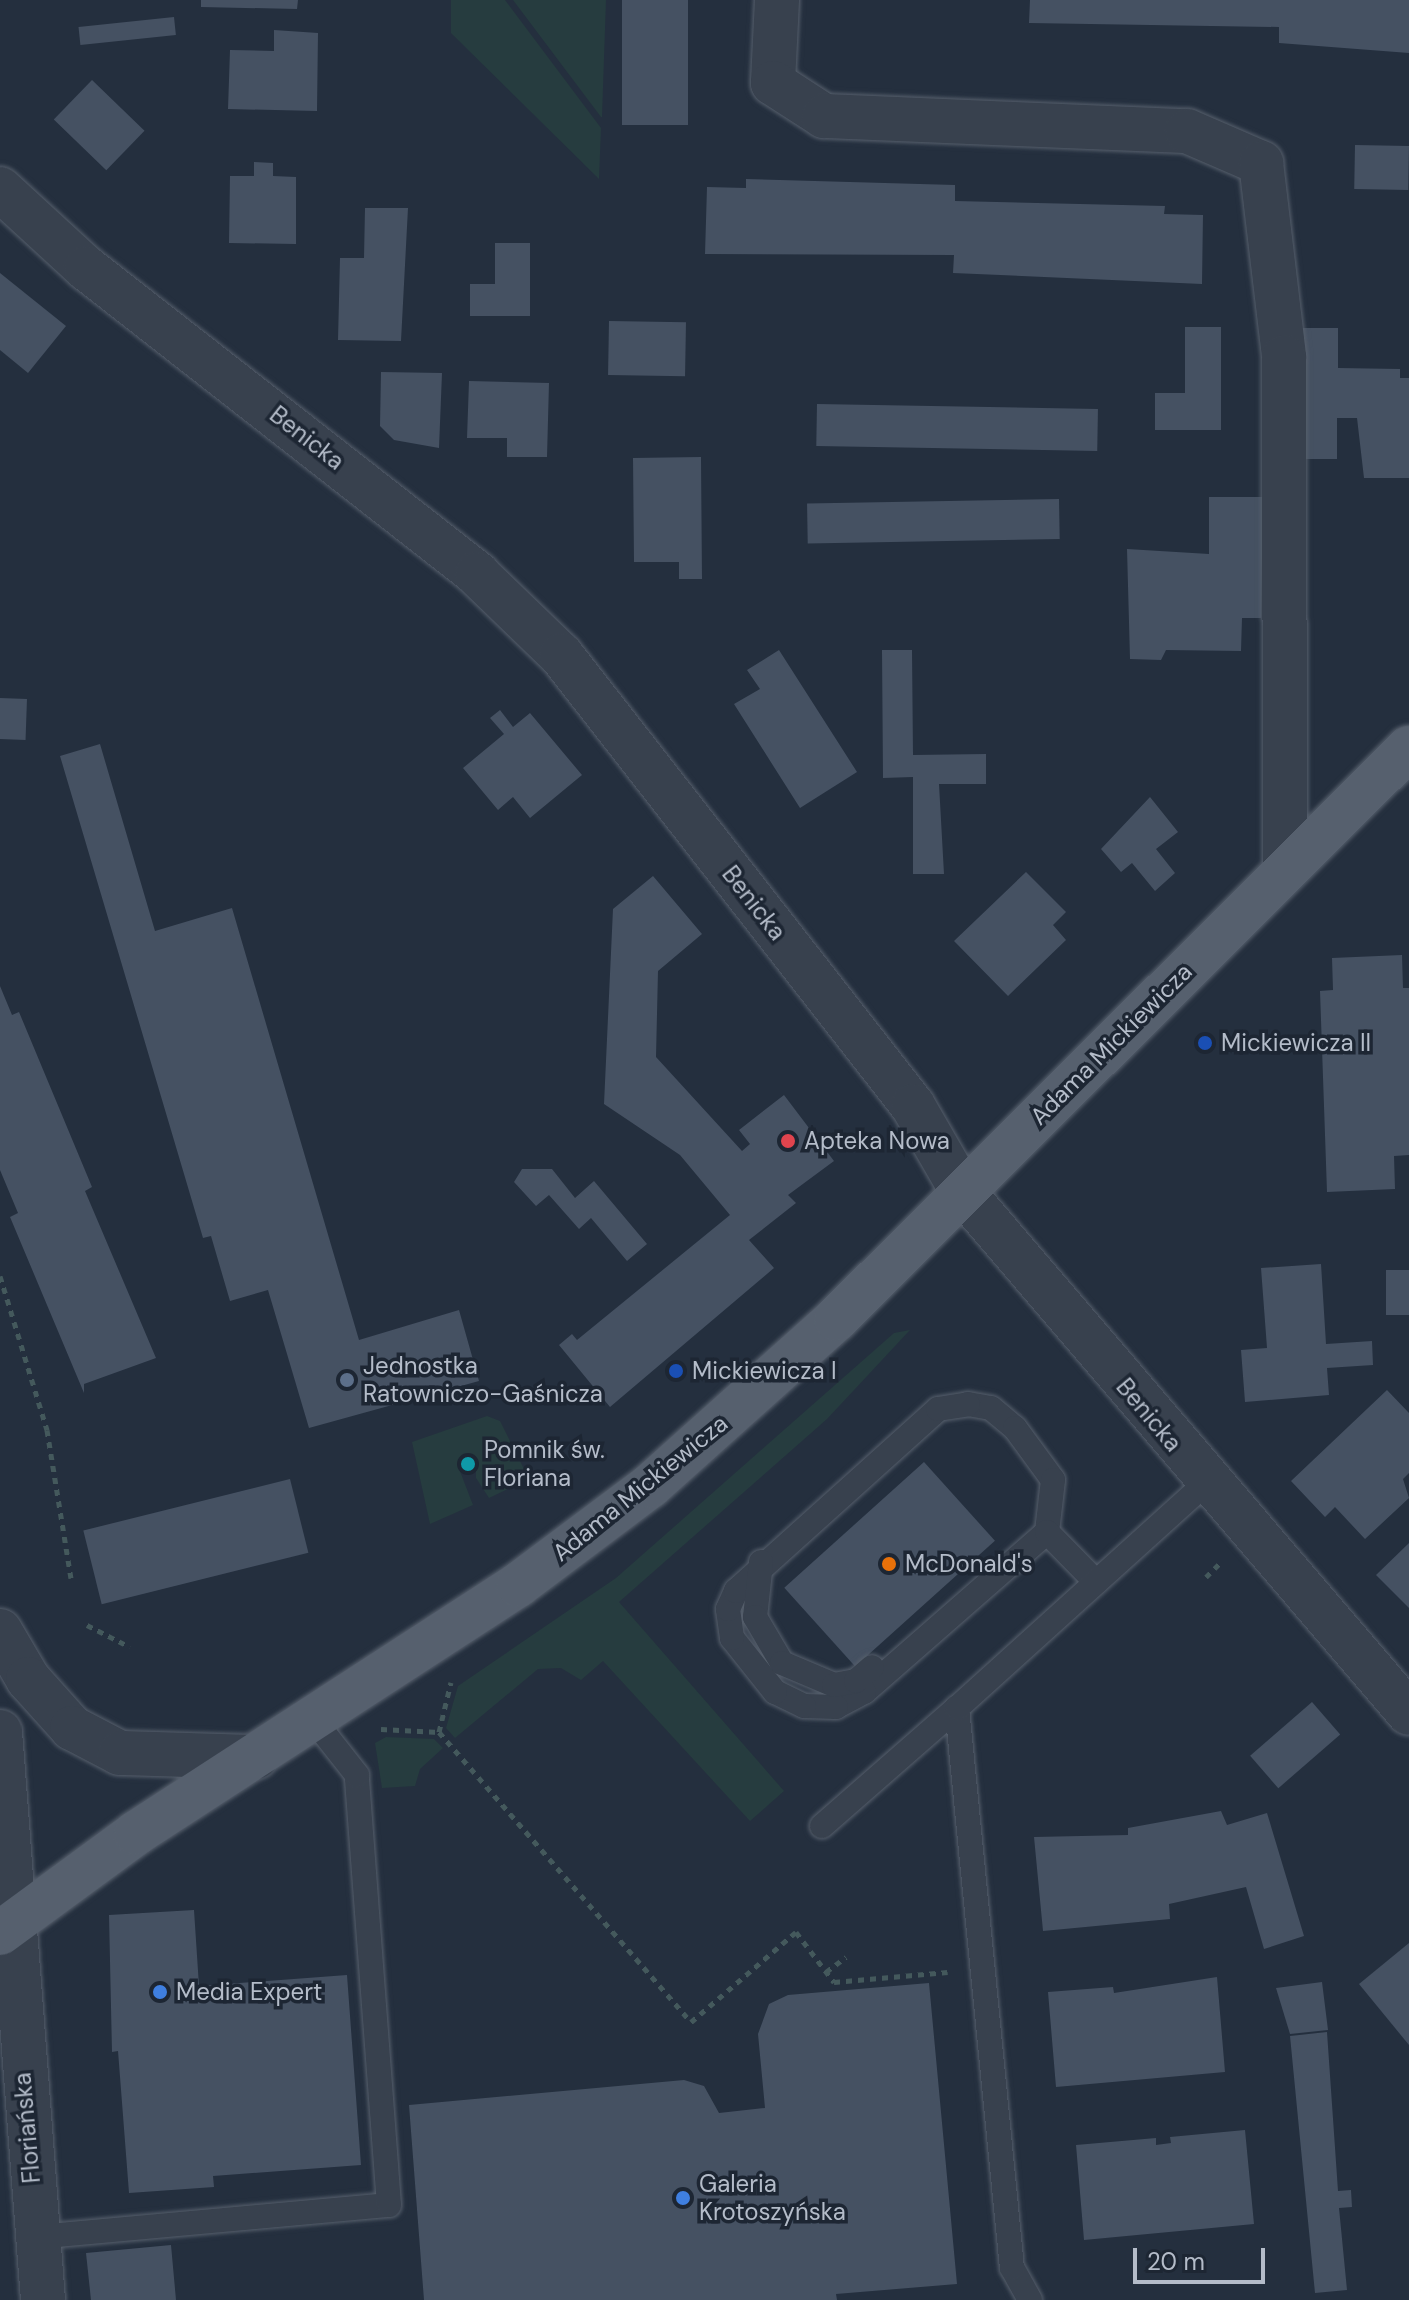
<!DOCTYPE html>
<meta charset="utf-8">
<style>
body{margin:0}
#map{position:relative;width:1409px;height:2300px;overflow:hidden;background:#242f3e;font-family:"DM Sans",sans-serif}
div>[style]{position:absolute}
.green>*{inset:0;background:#263c3f}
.building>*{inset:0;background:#455162;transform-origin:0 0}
.path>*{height:5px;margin-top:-2.5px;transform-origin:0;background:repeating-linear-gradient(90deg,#44595c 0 6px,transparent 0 12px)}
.roads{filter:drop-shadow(0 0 2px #565f6c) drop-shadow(0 0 2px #565f6c)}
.lane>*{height:24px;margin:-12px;padding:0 12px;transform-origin:12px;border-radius:12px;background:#38414e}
.street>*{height:44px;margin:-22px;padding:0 22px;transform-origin:22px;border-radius:22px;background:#38414e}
.primary>*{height:44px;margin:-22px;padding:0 22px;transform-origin:22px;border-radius:22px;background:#56606e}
.dots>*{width:22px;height:22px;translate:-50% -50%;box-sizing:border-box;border:4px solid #1d2633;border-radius:50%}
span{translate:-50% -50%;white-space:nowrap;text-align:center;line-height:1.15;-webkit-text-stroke:7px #1d2633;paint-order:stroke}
.street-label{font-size:24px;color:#b4bcc9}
.poi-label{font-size:24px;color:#b4bcc9}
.left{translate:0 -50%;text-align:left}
.scale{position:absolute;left:1133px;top:2248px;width:132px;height:36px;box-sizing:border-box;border:4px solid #b4bcc9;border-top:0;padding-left:10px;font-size:24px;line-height:28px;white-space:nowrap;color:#b4bcc9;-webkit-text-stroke:6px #1d2633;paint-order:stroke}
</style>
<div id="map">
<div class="green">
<div style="clip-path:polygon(451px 0,505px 0,601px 128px,599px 179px,451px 33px)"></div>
<div style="clip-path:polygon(513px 0,606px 0,602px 117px,601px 117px)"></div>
<div style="clip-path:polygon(910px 1330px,827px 1419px,619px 1602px,784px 1791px,750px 1821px,603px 1661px,581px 1680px,561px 1668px,538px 1669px,455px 1738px,446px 1728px,458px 1686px,616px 1578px,894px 1333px)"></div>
<div style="clip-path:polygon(487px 1416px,500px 1421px,529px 1479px,489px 1498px,476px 1478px,476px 1461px,464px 1456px,458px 1466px,473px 1505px,430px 1524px,412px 1442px)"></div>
<div style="clip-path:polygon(386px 1737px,434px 1739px,443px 1748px,420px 1769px,415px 1786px,382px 1788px,375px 1743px)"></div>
</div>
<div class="building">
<div style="clip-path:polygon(201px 0,298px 0,297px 9px,201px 7px)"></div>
<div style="left:622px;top:0;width:66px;height:125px"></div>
<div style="clip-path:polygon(1030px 0,1409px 0,1409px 53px,1279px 43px,1279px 27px,1029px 23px)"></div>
<div style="left:174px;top:17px;width:18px;height:96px;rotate:84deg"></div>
<div style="clip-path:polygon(274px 30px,318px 33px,317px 111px,228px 109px,230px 50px,274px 51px)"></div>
<div style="left:92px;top:80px;width:73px;height:55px;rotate:44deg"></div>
<div style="left:1355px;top:145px;width:54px;height:44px;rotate:1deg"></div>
<div style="clip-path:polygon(254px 162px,273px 163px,273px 176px,296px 177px,296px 244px,229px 243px,230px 176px,254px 176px)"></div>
<div style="clip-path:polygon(746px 179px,955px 185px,955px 201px,1165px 206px,1164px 214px,1203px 215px,1202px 284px,953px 273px,954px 255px,705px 254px,707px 187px,746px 188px)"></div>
<div style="clip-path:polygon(365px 208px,408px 208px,401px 341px,338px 340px,340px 258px,364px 258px)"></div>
<div style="clip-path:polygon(495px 243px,530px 243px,530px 316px,470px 316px,470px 284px,495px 284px)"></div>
<div style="clip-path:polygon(0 273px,66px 326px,28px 373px,0 350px)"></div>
<div style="left:609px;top:321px;width:77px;height:54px;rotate:1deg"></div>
<div style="clip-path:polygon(1185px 327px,1221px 327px,1221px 430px,1155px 430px,1155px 393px,1185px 393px)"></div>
<div style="clip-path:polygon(1297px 328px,1338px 328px,1338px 368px,1400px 369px,1400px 378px,1409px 378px,1409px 478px,1364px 478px,1357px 418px,1337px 418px,1337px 459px,1296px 459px)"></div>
<div style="clip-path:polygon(381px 372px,442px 373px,439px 448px,394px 440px,380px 426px)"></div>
<div style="clip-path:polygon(469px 381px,549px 383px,547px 457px,507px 457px,507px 438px,467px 438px)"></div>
<div style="left:817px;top:404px;width:281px;height:42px;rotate:1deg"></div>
<div style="clip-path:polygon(701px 457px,702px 579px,679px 579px,679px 562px,634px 562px,633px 458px)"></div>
<div style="clip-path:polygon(1209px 497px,1263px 497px,1261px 618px,1242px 618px,1241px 651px,1166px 650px,1161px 660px,1130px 659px,1127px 549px,1209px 554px)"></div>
<div style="left:1059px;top:499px;width:40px;height:252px;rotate:89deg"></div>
<div style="clip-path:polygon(779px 650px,857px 772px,800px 808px,734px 704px,760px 689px,747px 670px)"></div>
<div style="clip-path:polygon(882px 650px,912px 650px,913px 755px,986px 754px,986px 784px,939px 784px,944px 874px,913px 874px,913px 777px,883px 778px)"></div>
<div style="left:0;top:698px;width:27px;height:41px;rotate:2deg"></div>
<div style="clip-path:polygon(500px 710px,513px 727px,530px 713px,582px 775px,530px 818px,513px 797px,498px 810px,463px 768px,504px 734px,490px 718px)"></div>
<div style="clip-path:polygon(100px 744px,155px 931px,232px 908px,359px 1340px,459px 1310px,479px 1381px,309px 1428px,268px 1290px,230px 1301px,211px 1236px,203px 1238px,60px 756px)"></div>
<div style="clip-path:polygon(1150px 797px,1178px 832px,1156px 849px,1175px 873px,1155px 891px,1132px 863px,1121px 872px,1101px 849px)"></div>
<div style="clip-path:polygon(1026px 872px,1066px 912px,1053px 925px,1066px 940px,1008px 996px,954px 941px)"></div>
<div style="clip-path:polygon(653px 876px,702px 934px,658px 971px,656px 1057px,742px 1151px,750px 1144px,739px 1130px,784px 1095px,834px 1161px,788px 1195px,796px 1203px,749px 1240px,774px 1268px,610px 1407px,559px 1345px,572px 1334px,577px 1340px,730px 1215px,680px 1155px,604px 1104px,613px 909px)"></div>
<div style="clip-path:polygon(1402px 955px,1403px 988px,1409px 988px,1409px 1155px,1394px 1156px,1395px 1189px,1327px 1192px,1320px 991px,1333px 990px,1332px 958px)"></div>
<div style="clip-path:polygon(0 986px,12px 1015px,19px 1012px,92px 1187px,85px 1191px,156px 1358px,84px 1384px,84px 1393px,10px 1217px,18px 1213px,0 1170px)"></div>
<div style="clip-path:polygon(522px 1169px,552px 1169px,575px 1198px,594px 1181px,647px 1244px,627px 1261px,591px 1218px,579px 1229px,549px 1195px,536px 1206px,514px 1182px)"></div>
<div style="clip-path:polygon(1321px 1264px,1326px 1344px,1372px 1341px,1373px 1365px,1327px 1368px,1329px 1395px,1245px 1402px,1241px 1350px,1267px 1348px,1261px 1268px)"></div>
<div style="left:1409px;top:1270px;width:45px;height:23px;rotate:90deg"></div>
<div style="clip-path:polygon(1387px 1390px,1409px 1413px,1409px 1473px,1403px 1479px,1409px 1498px,1365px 1539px,1335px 1507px,1325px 1517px,1291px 1481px)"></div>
<div style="left:924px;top:1462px;width:106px;height:188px;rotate:48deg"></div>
<div style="left:290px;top:1479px;width:76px;height:213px;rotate:76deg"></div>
<div style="clip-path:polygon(1409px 1543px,1409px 1608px,1376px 1575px)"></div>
<div style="left:1312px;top:1702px;width:43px;height:82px;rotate:49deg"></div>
<div style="clip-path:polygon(1221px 1811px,1227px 1825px,1267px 1813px,1304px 1936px,1264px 1949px,1246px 1887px,1169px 1904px,1170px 1919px,1043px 1931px,1034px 1837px,1128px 1835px,1128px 1828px)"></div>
<div style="clip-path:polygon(194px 1910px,199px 1986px,347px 1975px,361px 2165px,213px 2176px,214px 2187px,129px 2193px,118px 2051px,112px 2052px,109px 1915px)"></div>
<div style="clip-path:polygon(1409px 1943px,1409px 2045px,1359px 1984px)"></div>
<div style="clip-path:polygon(1217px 1977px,1225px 2072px,1056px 2087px,1048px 1992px,1113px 1987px,1114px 1993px)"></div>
<div style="clip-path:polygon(1322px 1982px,1328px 2030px,1290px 2034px,1276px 1988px)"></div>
<div style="clip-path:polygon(929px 1983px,957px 2284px,836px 2294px,837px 2300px,424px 2300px,409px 2105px,684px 2080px,704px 2086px,719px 2113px,765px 2108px,758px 2034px,769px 2004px,788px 1995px)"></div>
<div style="clip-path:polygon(1327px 2032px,1338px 2191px,1351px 2190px,1352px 2207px,1339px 2208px,1347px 2290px,1315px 2293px,1290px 2036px)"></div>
<div style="clip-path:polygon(1245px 2130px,1254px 2224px,1084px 2240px,1076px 2145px,1156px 2138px,1156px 2145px,1171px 2143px,1170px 2137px)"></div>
<div style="clip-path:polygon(171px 2245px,176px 2300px,91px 2300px,86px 2253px)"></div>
</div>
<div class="path">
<div style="left:0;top:1276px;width:161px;rotate:73deg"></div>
<div style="left:47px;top:1430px;width:150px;rotate:80.8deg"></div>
<div style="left:1206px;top:1577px;width:23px;rotate:-45deg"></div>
<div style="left:87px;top:1625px;width:48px;rotate:27.1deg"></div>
<div style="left:381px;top:1729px;width:58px;rotate:3deg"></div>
<div style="left:439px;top:1732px;width:51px;rotate:-76.5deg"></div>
<div style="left:439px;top:1732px;width:384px;rotate:49deg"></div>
<div style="left:691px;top:2022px;width:138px;rotate:-40.6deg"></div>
<div style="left:796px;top:1932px;width:63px;rotate:52.8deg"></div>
<div style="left:834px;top:1982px;width:114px;rotate:-5deg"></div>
<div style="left:826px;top:1972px;width:25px;rotate:-37deg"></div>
</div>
<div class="roads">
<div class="lane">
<div style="left:968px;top:1404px;width:23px;rotate:10deg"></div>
<div style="left:991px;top:1408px;width:31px;rotate:40deg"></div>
<div style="left:1015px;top:1428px;width:64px;rotate:53.8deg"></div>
<div style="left:1053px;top:1480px;width:52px;rotate:96.6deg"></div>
<div style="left:1047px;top:1532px;width:243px;rotate:138.8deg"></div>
<div style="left:864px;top:1692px;width:32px;rotate:152deg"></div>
<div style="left:836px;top:1707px;width:32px;rotate:-178deg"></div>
<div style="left:804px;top:1706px;width:32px;rotate:-154deg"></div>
<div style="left:775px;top:1692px;width:69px;rotate:-128.5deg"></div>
<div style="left:732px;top:1638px;width:29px;rotate:-98deg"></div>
<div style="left:728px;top:1609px;width:20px;rotate:-66deg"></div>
<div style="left:736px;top:1591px;width:272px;rotate:-42deg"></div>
<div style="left:938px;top:1409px;width:30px;rotate:-9deg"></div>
<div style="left:1047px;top:1532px;width:70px;rotate:45.6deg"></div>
<div style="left:761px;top:1562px;width:55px;rotate:96.2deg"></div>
<div style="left:755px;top:1617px;width:53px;rotate:59.6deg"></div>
<div style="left:782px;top:1663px;width:56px;rotate:22.9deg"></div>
<div style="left:834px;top:1685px;width:22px;rotate:-10deg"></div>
<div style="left:856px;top:1681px;width:21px;rotate:-41deg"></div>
<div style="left:822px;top:1826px;width:179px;rotate:-41.2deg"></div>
<div style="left:36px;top:2237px;width:354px;rotate:-5.2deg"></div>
<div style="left:389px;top:2205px;width:431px;rotate:-94.3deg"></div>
<div style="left:357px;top:1775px;width:71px;rotate:-128.2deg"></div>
<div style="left:1030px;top:2300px;width:37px;rotate:-119deg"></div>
<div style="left:1012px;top:2268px;width:563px;rotate:-95.61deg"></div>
<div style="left:957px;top:1708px;width:336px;rotate:-42.1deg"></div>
</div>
<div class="street">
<div style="left:777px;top:0;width:83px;rotate:92.8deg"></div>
<div style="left:773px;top:83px;width:61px;rotate:32.9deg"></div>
<div style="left:824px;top:116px;width:363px;rotate:2.4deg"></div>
<div style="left:1187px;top:131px;width:81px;rotate:23.4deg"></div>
<div style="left:1261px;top:163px;width:195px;rotate:83.2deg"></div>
<div style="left:1284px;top:357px;width:514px;rotate:89.89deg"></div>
<div style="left:0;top:189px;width:117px;rotate:42.6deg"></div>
<div style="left:86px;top:268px;width:497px;rotate:38deg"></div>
<div style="left:477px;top:574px;width:117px;rotate:44deg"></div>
<div style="left:561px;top:655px;width:572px;rotate:52.03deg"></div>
<div style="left:913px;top:1106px;width:98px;rotate:60deg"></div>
<div style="left:962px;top:1191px;width:687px;rotate:49.43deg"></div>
<div style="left:0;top:1631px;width:56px;rotate:59.7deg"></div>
<div style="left:28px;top:1679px;width:66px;rotate:48.1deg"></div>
<div style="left:72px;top:1728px;width:54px;rotate:27.5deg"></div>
<div style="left:120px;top:1753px;width:136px;rotate:1.7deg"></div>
<div style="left:0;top:1732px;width:570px;rotate:85.67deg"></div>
</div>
<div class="primary">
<div style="left:0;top:1933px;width:169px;rotate:-36.3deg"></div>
<div style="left:136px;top:1833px;width:455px;rotate:-33deg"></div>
<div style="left:518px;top:1585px;width:165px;rotate:-36.9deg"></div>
<div style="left:650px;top:1486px;width:250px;rotate:-41.9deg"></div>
<div style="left:836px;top:1319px;width:809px;rotate:-44.9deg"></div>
</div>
</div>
<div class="dots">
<div style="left:1205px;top:1043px;background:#1a4fb4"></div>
<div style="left:788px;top:1141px;background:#e0444e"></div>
<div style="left:676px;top:1371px;background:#1a4fb4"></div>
<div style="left:347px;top:1380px;background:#5c6f8a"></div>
<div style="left:468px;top:1464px;background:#0f9aa8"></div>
<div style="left:889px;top:1564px;background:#e8710a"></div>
<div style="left:160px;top:1992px;background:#3f7fe0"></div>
<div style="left:683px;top:2198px;background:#3f7fe0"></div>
</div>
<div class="street-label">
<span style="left:307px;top:438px;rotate:38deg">Benicka</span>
<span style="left:754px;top:903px;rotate:52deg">Benicka</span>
<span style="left:1111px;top:1044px;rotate:-45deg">Adama Mickiewicza</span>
<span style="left:1149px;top:1415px;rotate:50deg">Benicka</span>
<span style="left:640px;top:1488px;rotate:-39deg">Adama Mickiewicza</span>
<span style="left:27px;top:2128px;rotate:-95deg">Floriańska</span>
</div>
<div class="poi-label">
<span class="left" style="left:1221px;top:1043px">Mickiewicza II</span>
<span class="left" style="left:804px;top:1141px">Apteka Nowa</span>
<span class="left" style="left:363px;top:1380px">Jednostka<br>Ratowniczo-Gaśnicza</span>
<span class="left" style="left:692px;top:1371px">Mickiewicza I</span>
<span class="left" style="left:484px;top:1464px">Pomnik św.<br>Floriana</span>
<span class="left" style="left:905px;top:1564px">McDonald's</span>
<span class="left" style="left:176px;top:1992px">Media Expert</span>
<span class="left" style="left:699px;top:2198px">Galeria<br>Krotoszyńska</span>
</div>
<div class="scale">20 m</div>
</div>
